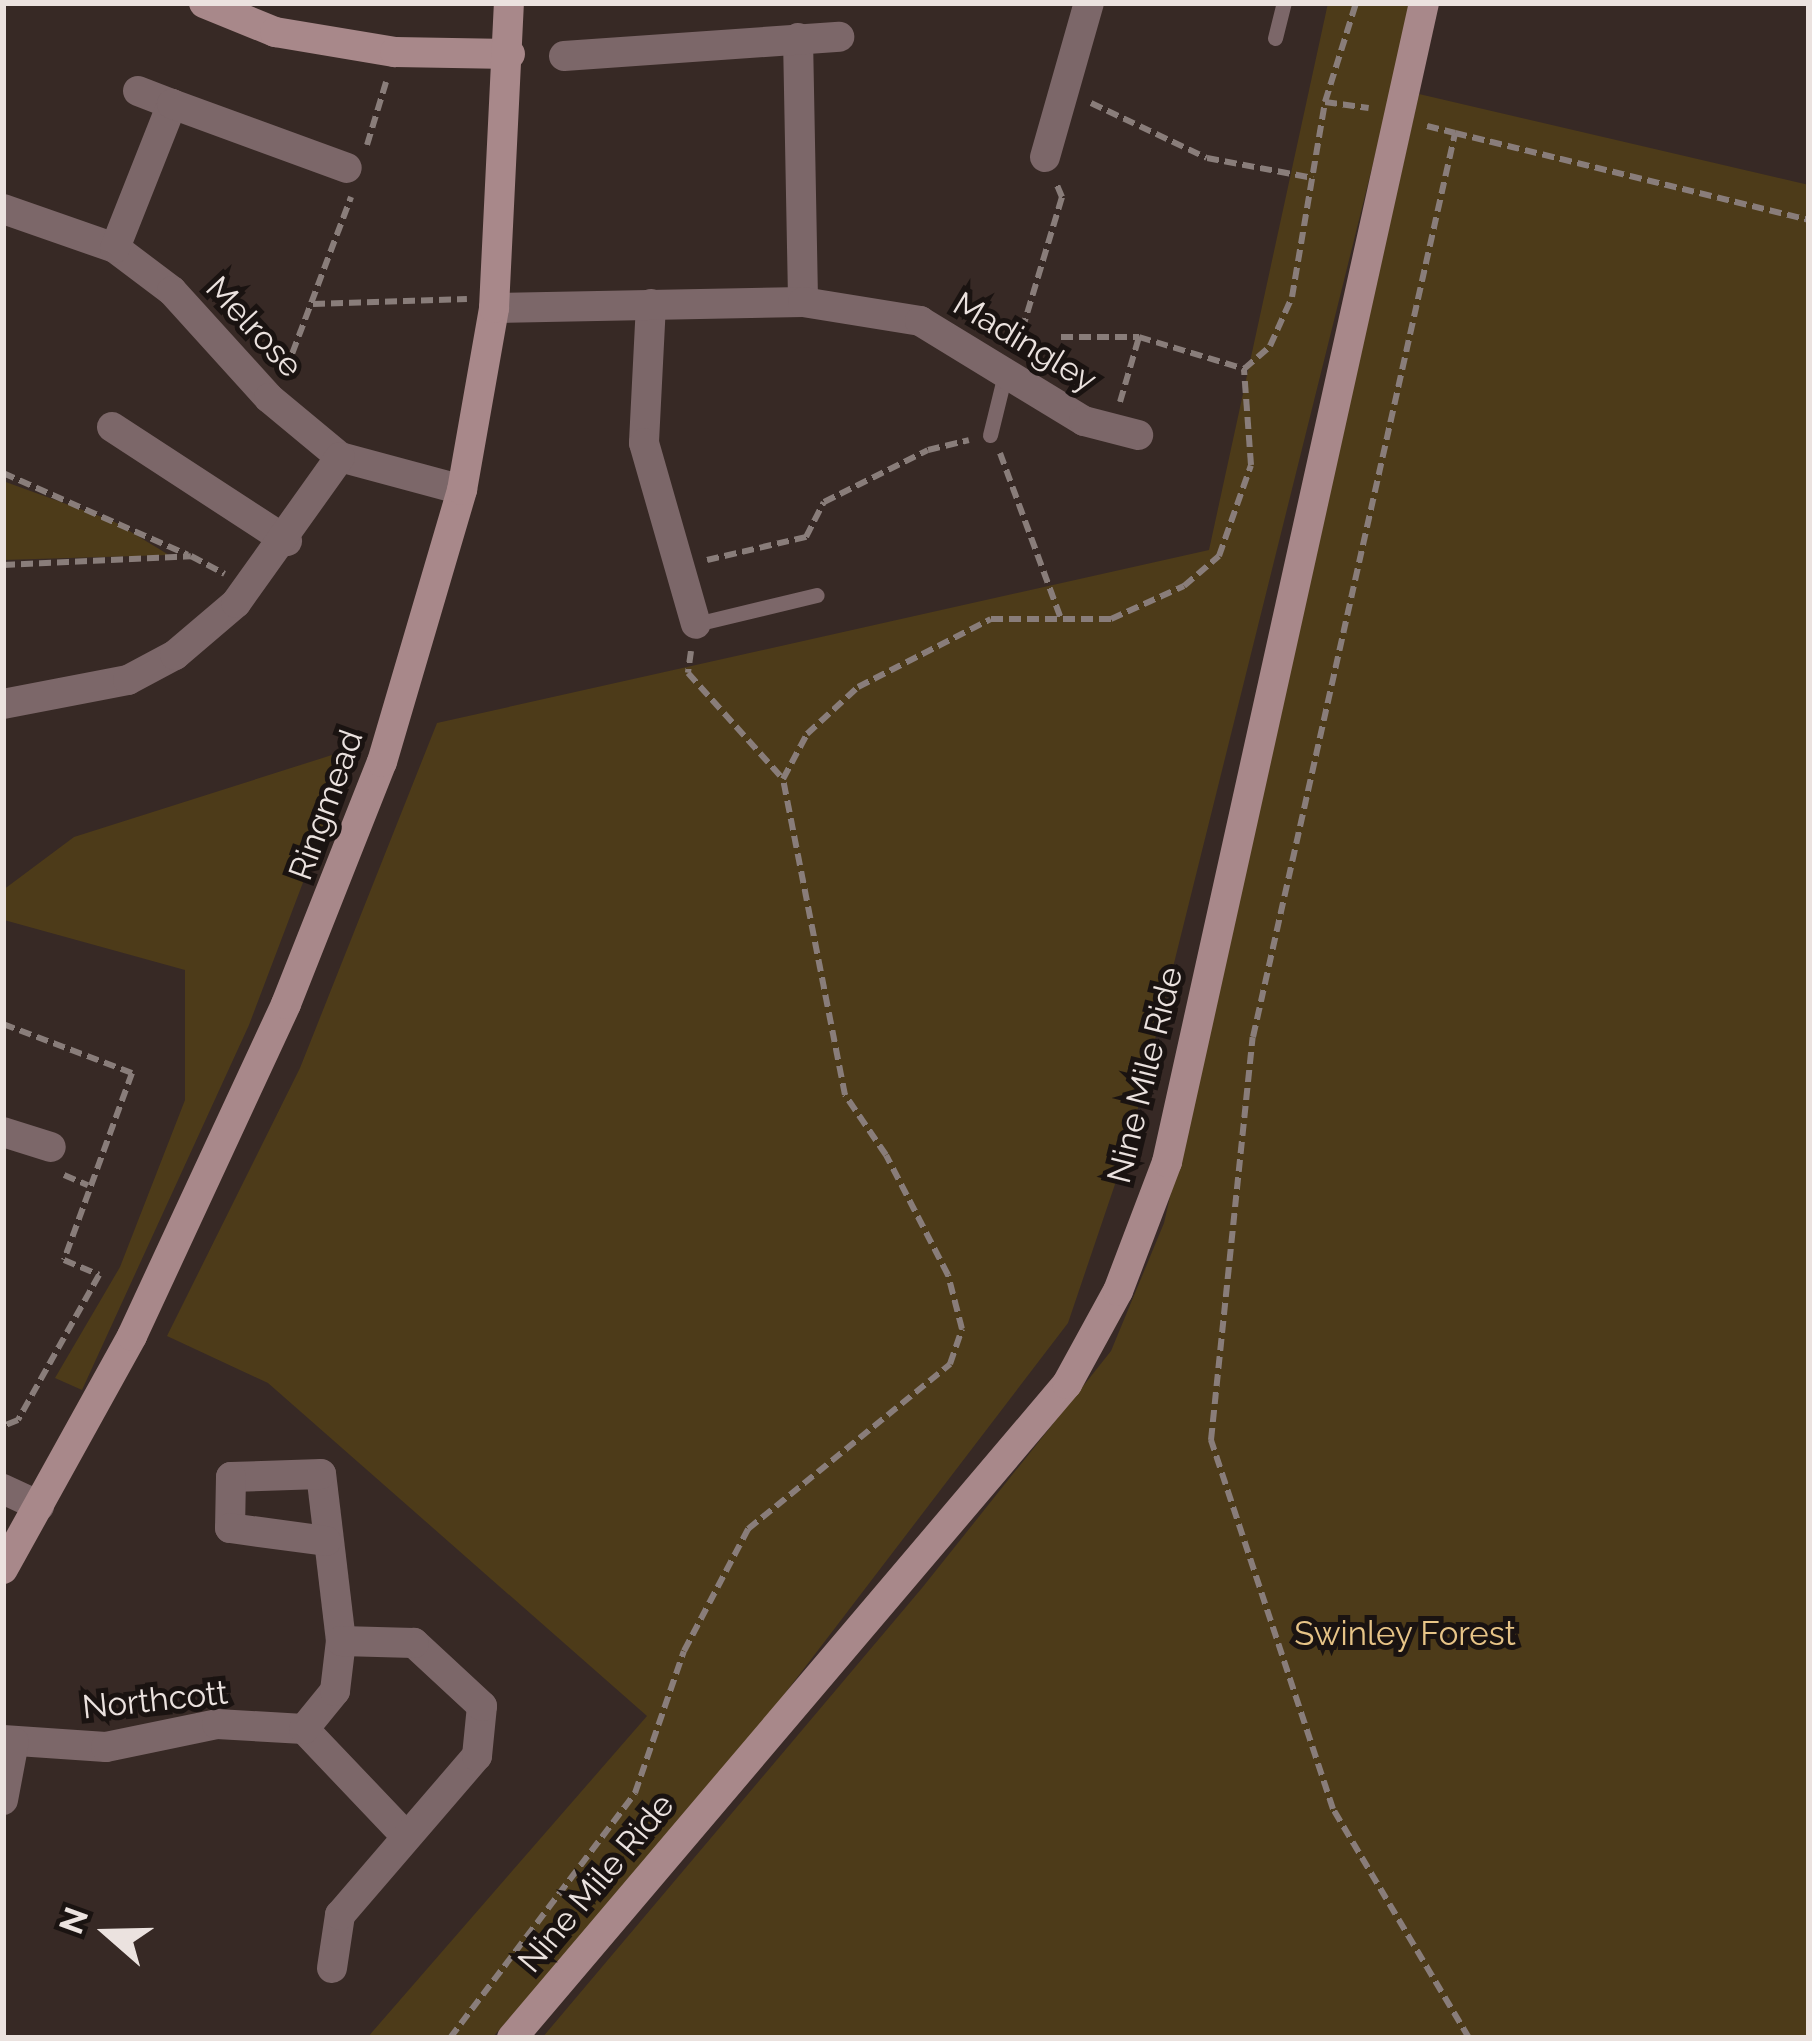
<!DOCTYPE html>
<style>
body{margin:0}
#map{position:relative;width:1812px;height:2041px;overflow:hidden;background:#372925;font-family:Raleway,sans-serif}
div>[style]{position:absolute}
.green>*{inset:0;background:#4d3b19}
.path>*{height:6px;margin-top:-3px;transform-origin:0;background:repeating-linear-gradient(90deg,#897d7a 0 12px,transparent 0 18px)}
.lane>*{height:15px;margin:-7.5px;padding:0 7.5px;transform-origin:7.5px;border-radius:7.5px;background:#7c6769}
.street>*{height:30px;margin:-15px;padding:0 15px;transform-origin:15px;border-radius:15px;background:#7c6769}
.secondary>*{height:30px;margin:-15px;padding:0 15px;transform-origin:15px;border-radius:15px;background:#a8888a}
span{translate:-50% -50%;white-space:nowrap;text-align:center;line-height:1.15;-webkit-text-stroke:10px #1a1311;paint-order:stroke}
.street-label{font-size:33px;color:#ebe2df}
.park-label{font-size:33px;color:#e7c487}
.frame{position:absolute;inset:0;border:6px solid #ebe2df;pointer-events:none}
.north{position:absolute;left:48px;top:1873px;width:120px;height:120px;-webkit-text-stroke:9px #1a1311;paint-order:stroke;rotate:290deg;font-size:33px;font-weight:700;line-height:48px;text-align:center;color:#ebe2df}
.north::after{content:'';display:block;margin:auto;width:42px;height:54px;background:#ebe2df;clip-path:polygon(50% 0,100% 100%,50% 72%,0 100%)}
</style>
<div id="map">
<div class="green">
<div style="clip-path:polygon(1328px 3px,1413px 3px,1130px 1140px,1068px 1323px,709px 1793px,492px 2038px,367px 2038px,647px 1716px,268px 1383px,167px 1336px,300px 1068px,437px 723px,1209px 550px)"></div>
<div style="clip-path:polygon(1419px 94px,1809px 185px,1809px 2038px,542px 2038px,922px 1588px,1111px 1351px,1164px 1223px)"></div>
<div style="clip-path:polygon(3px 481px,113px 521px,169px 555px,3px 560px)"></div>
<div style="clip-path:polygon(354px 748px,249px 1025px,82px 1390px,55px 1378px,120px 1267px,185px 1100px,185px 970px,4px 920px,3px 890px,74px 837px)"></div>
</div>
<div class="path">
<div style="left:1325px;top:102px;width:44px;rotate:7.8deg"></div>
<div style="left:1091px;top:103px;width:128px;rotate:25.4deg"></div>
<div style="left:1207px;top:158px;width:108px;rotate:10.7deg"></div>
<div style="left:1427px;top:126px;width:29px;rotate:14deg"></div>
<div style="left:367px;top:145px;width:66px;rotate:-73.2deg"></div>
<div style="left:313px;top:304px;width:154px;rotate:-1.9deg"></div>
<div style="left:1061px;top:337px;width:78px"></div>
<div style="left:1139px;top:337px;width:110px;rotate:16.9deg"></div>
<div style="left:1017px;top:347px;width:157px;rotate:-73.3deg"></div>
<div style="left:1062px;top:197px;width:15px;rotate:-113deg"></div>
<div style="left:286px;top:370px;width:185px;rotate:-69.4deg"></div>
<div style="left:1120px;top:402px;width:68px;rotate:-73.7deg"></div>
<div style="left:1000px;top:453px;width:177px;rotate:69.8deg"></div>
<div style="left:3px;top:473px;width:202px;rotate:23.9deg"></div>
<div style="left:707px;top:560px;width:102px;rotate:-13.1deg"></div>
<div style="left:806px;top:537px;width:39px;rotate:-63deg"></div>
<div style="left:824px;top:502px;width:116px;rotate:-26.6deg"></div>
<div style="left:928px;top:450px;width:42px;rotate:-13.7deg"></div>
<div style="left:3px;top:565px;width:188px;rotate:-2.7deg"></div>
<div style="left:191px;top:556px;width:38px;rotate:28deg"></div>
<div style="left:691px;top:651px;width:22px;rotate:98deg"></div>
<div style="left:688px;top:673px;width:142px;rotate:48.1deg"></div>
<div style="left:3px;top:1024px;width:138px;rotate:20.8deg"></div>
<div style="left:132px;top:1073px;width:199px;rotate:110deg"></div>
<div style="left:64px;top:1260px;width:38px;rotate:23deg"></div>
<div style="left:99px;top:1275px;width:166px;rotate:119.2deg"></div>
<div style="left:18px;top:1420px;width:16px;rotate:158deg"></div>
<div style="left:64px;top:1175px;width:26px;rotate:23deg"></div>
<div style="left:513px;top:1956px;width:26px;rotate:29deg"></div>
<div style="left:450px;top:2038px;width:307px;rotate:-52.9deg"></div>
<div style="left:635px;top:1793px;width:150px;rotate:-71deg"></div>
<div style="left:684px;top:1651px;width:138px;rotate:-62.3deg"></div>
<div style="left:748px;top:1529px;width:261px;rotate:-39.2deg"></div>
<div style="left:950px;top:1364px;width:37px;rotate:-71deg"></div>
<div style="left:962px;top:1329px;width:56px;rotate:-104.5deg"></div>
<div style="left:948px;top:1275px;width:135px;rotate:-117.3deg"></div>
<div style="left:886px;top:1155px;width:73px;rotate:-124.3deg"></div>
<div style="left:845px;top:1095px;width:322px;rotate:-101.1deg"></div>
<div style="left:783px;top:779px;width:51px;rotate:-61.9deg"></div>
<div style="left:807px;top:734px;width:69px;rotate:-42.7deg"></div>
<div style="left:858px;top:687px;width:149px;rotate:-27.1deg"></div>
<div style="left:991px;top:619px;width:120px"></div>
<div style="left:1111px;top:619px;width:80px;rotate:-24.3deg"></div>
<div style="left:1184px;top:586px;width:46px;rotate:-40.6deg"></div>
<div style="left:1219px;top:556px;width:96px;rotate:-70.6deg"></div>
<div style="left:1251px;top:465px;width:96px;rotate:-94.2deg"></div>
<div style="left:1244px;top:369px;width:35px;rotate:-41deg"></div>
<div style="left:1270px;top:346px;width:54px;rotate:-65.8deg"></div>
<div style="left:1292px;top:297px;width:198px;rotate:-80.4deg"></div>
<div style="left:1325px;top:102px;width:104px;rotate:-72.6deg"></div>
<div style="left:1469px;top:2038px;width:266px;rotate:-120.7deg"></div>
<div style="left:1333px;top:1809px;width:389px;rotate:-108.3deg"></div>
<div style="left:1211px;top:1440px;width:405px;rotate:-84.1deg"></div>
<div style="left:1253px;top:1037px;width:926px;rotate:-77.4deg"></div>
<div style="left:1455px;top:133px;width:365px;rotate:13.8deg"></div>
</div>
<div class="lane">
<div style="left:1275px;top:38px;width:36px;rotate:-76deg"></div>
<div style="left:990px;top:435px;width:67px;rotate:-76.2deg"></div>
<div style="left:696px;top:624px;width:124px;rotate:-13.5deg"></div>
</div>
<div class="street">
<div style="left:798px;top:38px;width:264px;rotate:88.9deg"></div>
<div style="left:564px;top:56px;width:276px;rotate:-4deg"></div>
<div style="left:138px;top:91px;width:36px;rotate:21deg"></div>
<div style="left:1045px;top:157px;width:160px;rotate:-74.1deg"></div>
<div style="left:3px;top:209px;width:119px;rotate:19.2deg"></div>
<div style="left:115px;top:248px;width:71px;rotate:37deg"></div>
<div style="left:172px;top:291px;width:144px;rotate:47.8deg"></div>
<div style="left:269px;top:398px;width:92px;rotate:39.7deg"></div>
<div style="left:340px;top:457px;width:126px;rotate:15.1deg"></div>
<div style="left:115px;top:248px;width:155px;rotate:-68.4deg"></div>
<div style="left:172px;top:104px;width:186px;rotate:20.1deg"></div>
<div style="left:651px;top:304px;width:139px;rotate:92.9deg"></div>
<div style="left:644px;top:443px;width:188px;rotate:74deg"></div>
<div style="left:494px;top:308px;width:309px;rotate:-1.1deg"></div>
<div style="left:803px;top:302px;width:119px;rotate:9.2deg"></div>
<div style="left:920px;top:321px;width:192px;rotate:31.4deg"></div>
<div style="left:1084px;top:421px;width:56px;rotate:14.5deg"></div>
<div style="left:112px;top:427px;width:209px;rotate:33.1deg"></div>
<div style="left:3px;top:704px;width:127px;rotate:-10.9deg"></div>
<div style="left:128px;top:680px;width:53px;rotate:-28deg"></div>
<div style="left:175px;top:655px;width:80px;rotate:-40.4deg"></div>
<div style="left:236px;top:603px;width:179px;rotate:-54.5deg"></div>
<div style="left:3px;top:1132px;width:50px;rotate:17.4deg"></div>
<div style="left:3px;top:1489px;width:40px;rotate:25deg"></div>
<div style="left:304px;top:1729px;width:144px;rotate:46.4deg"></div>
<div style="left:3px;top:1740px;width:103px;rotate:3.9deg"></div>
<div style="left:106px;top:1747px;width:113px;rotate:-11.7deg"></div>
<div style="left:217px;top:1724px;width:87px;rotate:3.3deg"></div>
<div style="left:304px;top:1729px;width:49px;rotate:-50.8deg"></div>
<div style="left:335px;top:1691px;width:50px;rotate:-83.2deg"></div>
<div style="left:341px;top:1641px;width:168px;rotate:-96.8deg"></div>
<div style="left:321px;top:1474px;width:90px;rotate:178.1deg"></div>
<div style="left:231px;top:1477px;width:51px;rotate:91.1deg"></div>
<div style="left:230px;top:1528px;width:97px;rotate:7.7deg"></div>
<div style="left:3px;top:1800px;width:59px;rotate:-79.3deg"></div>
<div style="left:332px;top:1968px;width:54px;rotate:-81.4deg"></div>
<div style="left:340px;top:1915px;width:210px;rotate:-49.3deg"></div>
<div style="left:477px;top:1756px;width:50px;rotate:-84.3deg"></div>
<div style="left:482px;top:1706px;width:93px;rotate:-137.2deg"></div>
<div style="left:414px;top:1643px;width:73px;rotate:-178.4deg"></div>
</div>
<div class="secondary">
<div style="left:204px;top:3px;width:77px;rotate:22.2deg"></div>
<div style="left:275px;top:32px;width:122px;rotate:9.5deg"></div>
<div style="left:395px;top:52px;width:115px;rotate:1deg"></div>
<div style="left:3px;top:1569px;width:266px;rotate:-61deg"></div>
<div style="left:132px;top:1336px;width:366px;rotate:-65.1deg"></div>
<div style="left:286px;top:1004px;width:260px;rotate:-68.4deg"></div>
<div style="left:382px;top:762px;width:284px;rotate:-73.6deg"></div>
<div style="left:462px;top:490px;width:185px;rotate:-80deg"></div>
<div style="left:494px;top:308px;width:305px;rotate:-87.2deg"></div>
<div style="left:512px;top:2038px;width:858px;rotate:-49.68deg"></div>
<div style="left:1067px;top:1384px;width:106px;rotate:-61.3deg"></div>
<div style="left:1118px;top:1291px;width:138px;rotate:-69.2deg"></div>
<div style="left:1167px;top:1162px;width:1187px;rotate:-77.5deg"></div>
</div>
<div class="street-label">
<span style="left:254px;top:327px;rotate:47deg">Melrose</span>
<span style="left:1025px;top:342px;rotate:31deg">Madingley</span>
<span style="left:326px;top:805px;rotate:-70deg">Ringmead</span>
<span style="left:1145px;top:1075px;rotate:-76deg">Nine Mile Ride</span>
<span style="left:155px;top:1700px;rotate:-6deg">Northcott</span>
<span style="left:596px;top:1883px;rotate:-50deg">Nine Mile Ride</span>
</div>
<div class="park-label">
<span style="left:1405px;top:1634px">Swinley Forest</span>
</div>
<div class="frame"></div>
<div class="north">N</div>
</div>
